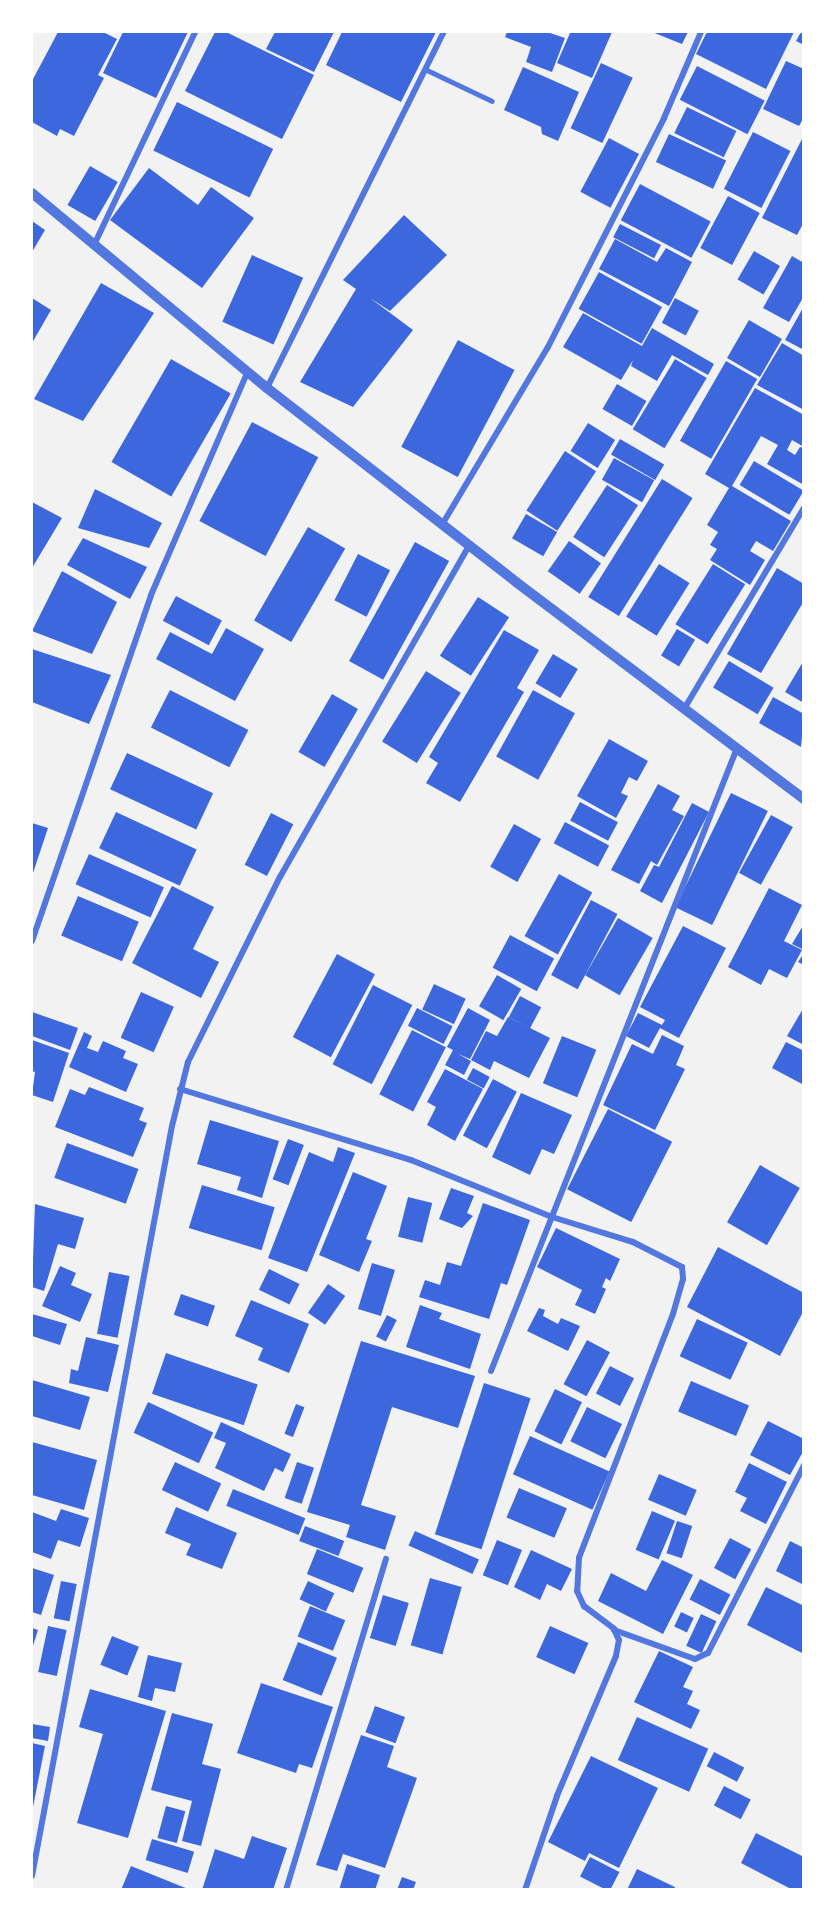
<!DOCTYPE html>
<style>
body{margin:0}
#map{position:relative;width:835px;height:1921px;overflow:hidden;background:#f2f2f2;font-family:Cabin,sans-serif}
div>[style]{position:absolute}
.building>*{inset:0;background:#3d67dc;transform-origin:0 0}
.service>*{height:4.5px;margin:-2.25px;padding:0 2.25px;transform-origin:2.25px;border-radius:2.25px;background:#5277de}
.minor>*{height:6px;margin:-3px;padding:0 3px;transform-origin:3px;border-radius:3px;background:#5277de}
.tertiary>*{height:10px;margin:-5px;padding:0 5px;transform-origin:5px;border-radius:5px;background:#5277de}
span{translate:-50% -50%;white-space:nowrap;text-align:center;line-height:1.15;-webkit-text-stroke:4.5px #fff;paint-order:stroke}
.frame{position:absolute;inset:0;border:33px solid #fff;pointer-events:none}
</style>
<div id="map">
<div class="building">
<div style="clip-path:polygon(58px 32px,103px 32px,117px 39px,98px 75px,104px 78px,74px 136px,60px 129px,57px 136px,32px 122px,32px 81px)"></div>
<div style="clip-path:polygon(123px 32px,188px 32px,156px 98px,103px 73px)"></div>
<div style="clip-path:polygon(215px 32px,226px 32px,314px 75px,282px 139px,185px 91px)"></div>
<div style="clip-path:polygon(275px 32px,334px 32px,314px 72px,266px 49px)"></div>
<div style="clip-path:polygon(342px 32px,436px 32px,401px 102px,326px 65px)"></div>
<div style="clip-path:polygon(507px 32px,547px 32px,565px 38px,552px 72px,526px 62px,531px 47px,505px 37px)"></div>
<div style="clip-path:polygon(565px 32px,612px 32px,592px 78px,557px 63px,570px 33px)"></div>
<div style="clip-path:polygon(652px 32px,688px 32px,682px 44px)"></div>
<div style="clip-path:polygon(707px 32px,794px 32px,766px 89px,696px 54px)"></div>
<div style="clip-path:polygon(801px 32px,804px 32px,804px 45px,796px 41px)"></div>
<div style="clip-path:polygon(786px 61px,804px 69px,804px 117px,799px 126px,763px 109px)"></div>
<div style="left:601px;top:63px;width:35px;height:72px;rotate:25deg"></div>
<div style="left:697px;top:66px;width:76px;height:38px;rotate:27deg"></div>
<div style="clip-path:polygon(523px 67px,579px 92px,558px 141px,542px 134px,541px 127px,504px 110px)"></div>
<div style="left:177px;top:102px;width:107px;height:54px;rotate:26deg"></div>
<div style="left:687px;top:107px;width:55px;height:29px;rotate:26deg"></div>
<div style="left:753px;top:132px;width:42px;height:64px;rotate:27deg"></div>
<div style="left:669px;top:134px;width:63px;height:31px;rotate:25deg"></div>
<div style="clip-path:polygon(804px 135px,804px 222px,797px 235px,762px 218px)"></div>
<div style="left:609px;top:138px;width:34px;height:61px;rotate:28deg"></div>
<div style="left:90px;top:166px;width:32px;height:45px;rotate:30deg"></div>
<div style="clip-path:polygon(149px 168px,198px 205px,211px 187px,254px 218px,202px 288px,110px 220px)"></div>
<div style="left:640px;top:184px;width:80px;height:41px;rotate:28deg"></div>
<div style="left:728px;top:196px;width:36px;height:59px;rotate:28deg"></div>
<div style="clip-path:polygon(404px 215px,447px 255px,390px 311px,370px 298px,413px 330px,353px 407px,300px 382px,356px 289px,343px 280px)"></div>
<div style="clip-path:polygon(32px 221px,45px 230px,32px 252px)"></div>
<div style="left:620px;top:224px;width:46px;height:15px;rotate:27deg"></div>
<div style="clip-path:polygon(615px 239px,657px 262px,666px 248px,692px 262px,669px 306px,599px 269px)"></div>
<div style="left:754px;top:251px;width:30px;height:33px;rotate:30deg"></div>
<div style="left:252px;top:255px;width:56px;height:73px;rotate:24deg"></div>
<div style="clip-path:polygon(792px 256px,804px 263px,804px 296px,789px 322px,763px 308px)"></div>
<div style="left:599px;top:272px;width:72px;height:42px;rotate:29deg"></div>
<div style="clip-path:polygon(101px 283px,154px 313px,83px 421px,34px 399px)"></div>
<div style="clip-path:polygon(32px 298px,51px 310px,32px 343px)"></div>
<div style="left:675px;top:298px;width:27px;height:28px;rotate:28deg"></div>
<div style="clip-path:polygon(804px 306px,804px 350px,785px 340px)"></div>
<div style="clip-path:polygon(583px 313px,642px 346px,652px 328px,714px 364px,708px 375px,672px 355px,657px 381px,631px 366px,633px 360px,621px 380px,563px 347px)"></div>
<div style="left:749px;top:320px;width:38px;height:44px;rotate:30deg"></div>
<div style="left:458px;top:340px;width:64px;height:121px;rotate:28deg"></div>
<div style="clip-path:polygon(782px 343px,804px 356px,804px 410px,757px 385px)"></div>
<div style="left:171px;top:359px;width:69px;height:119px;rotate:30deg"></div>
<div style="left:675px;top:359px;width:37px;height:82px;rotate:31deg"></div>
<div style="left:726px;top:361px;width:36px;height:92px;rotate:30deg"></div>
<div style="left:617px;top:384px;width:34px;height:29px;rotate:30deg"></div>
<div style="clip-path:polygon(755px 388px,804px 415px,804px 447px,792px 440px,787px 450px,795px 455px,800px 447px,804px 448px,804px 485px,767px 464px,778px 445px,761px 436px,732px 486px,791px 521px,773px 551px,756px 541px,750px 551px,765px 560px,750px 585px,710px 560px,717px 549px,710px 545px,718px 532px,707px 525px,729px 488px,705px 474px)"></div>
<div style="left:252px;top:422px;width:75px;height:112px;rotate:28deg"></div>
<div style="left:588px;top:423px;width:32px;height:33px;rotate:32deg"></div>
<div style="left:620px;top:439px;width:51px;height:18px;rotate:30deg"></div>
<div style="left:565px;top:451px;width:37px;height:71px;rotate:33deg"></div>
<div style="left:614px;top:458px;width:46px;height:25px;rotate:29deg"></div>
<div style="left:754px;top:461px;width:58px;height:28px;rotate:31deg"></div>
<div style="left:662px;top:479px;width:36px;height:139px;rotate:32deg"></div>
<div style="left:607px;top:485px;width:37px;height:62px;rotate:33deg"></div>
<div style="clip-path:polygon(95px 489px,162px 523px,149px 548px,78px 528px)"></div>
<div style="clip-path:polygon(32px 502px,62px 518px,32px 568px)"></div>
<div style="left:526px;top:514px;width:36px;height:28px;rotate:30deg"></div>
<div style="left:308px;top:527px;width:43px;height:108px;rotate:30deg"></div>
<div style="clip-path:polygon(83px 538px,147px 567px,130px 599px,67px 565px)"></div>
<div style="left:569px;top:541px;width:39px;height:37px;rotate:35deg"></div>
<div style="left:415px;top:542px;width:39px;height:136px;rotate:29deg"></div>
<div style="left:358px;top:554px;width:36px;height:52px;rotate:27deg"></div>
<div style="left:659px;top:564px;width:36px;height:62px;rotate:32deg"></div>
<div style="left:713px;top:564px;width:38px;height:71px;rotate:32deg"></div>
<div style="clip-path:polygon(777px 568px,804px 584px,804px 601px,761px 673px,727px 654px)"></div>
<div style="clip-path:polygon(62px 571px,117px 602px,92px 654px,32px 631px)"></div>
<div style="left:176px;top:596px;width:52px;height:28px;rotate:28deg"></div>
<div style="left:478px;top:597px;width:37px;height:70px;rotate:33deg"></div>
<div style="clip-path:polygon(226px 628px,264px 649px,235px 701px,156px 659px,170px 632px,212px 654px)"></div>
<div style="left:677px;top:629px;width:21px;height:31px;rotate:31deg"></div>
<div style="clip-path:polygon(504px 630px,539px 650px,517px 688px,524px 692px,460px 802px,426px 783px,438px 763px,429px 757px)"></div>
<div style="clip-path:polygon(32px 649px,111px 675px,89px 724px,32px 702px)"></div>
<div style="left:553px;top:654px;width:29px;height:34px;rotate:31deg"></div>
<div style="clip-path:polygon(804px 660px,804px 703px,785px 692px)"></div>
<div style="left:729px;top:661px;width:52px;height:31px;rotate:31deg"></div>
<div style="left:426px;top:671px;width:41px;height:83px;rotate:32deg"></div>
<div style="left:170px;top:690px;width:88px;height:42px;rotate:27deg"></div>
<div style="left:533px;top:690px;width:48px;height:76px;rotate:29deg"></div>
<div style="left:332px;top:694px;width:30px;height:67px;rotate:30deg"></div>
<div style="clip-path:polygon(773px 697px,804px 714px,801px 747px,759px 723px)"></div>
<div style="clip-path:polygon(609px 739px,648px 761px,637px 781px,629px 777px,621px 793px,628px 796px,616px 818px,577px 796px)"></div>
<div style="left:127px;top:753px;width:95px;height:40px;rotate:25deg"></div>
<div style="clip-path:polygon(658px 784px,680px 796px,672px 810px,684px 816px,657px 865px,651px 861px,639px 884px,611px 870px)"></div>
<div style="left:731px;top:793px;width:41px;height:127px;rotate:26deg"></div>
<div style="left:580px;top:802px;width:43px;height:21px;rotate:28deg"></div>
<div style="clip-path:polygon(692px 803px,709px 812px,662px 903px,640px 891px,654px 865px,659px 867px)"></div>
<div style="left:116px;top:812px;width:89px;height:40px;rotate:25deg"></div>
<div style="left:271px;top:813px;width:25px;height:58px;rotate:27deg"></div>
<div style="left:771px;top:815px;width:25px;height:66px;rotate:29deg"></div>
<div style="left:565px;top:822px;width:50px;height:24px;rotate:28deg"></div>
<div style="clip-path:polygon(32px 823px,48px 828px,32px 876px)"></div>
<div style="left:514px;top:824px;width:31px;height:49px;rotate:29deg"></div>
<div style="left:89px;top:854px;width:82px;height:33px;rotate:24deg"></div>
<div style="left:559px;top:874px;width:38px;height:71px;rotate:29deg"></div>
<div style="clip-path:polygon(172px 886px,214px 907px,193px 949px,219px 962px,201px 998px,132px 963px)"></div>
<div style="clip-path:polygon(769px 888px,802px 905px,784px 941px,802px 950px,787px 978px,769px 969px,761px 985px,728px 967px)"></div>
<div style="left:78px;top:896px;width:66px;height:43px;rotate:23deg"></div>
<div style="left:591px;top:900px;width:30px;height:85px;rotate:28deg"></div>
<div style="left:618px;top:918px;width:40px;height:66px;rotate:30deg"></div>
<div style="clip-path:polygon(804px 924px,804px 950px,792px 944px)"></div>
<div style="clip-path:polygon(683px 926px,726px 948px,679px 1038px,660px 1028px,649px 1048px,626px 1036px,638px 1013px,662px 1025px,665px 1020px,640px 1007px)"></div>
<div style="left:510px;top:935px;width:50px;height:37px;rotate:28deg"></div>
<div style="clip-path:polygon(804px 953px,804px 965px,798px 962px)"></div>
<div style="left:337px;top:954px;width:43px;height:94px;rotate:28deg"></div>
<div style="left:497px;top:975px;width:28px;height:36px;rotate:30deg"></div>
<div style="left:434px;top:984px;width:35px;height:28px;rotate:25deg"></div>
<div style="left:373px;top:985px;width:44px;height:89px;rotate:27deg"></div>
<div style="left:141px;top:992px;width:36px;height:50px;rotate:24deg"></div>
<div style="left:520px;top:996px;width:24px;height:24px;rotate:28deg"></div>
<div style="clip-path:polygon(804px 1007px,804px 1045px,787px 1036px)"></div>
<div style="left:417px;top:1008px;width:40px;height:20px;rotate:27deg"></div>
<div style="clip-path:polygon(468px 1008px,490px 1020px,470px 1059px,458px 1054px,471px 1061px,464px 1075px,445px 1065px,453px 1050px,447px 1047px)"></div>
<div style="clip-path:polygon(32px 1012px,78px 1028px,70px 1050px,32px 1036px)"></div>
<div style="clip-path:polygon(508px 1017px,550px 1038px,529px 1078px,494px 1061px,490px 1070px,471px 1060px,486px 1031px,497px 1036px)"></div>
<div style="left:412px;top:1030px;width:38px;height:72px;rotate:27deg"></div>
<div style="clip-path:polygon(84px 1032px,92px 1036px,87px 1048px,98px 1052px,103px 1041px,126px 1051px,123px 1058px,138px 1064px,126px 1092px,69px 1067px)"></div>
<div style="clip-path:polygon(662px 1035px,684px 1046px,676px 1065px,685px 1069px,655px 1130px,603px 1105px,632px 1044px,653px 1054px)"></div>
<div style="left:562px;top:1036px;width:37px;height:51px;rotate:22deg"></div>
<div style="clip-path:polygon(32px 1040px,69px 1053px,53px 1102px,32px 1095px,35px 1072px,32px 1071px)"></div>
<div style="clip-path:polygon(786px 1042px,804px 1051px,804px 1085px,772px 1068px)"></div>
<div style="left:473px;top:1068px;width:19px;height:13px;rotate:28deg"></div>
<div style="clip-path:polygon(445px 1069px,483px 1089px,455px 1141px,427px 1125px,436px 1107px,427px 1102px)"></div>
<div style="left:493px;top:1079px;width:27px;height:64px;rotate:28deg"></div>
<div style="clip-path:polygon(89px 1087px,144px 1108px,139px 1120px,147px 1123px,133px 1157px,55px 1127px,70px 1089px,85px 1095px)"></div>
<div style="clip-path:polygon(521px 1093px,572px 1115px,554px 1154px,542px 1149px,530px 1175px,492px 1157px)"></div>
<div style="left:608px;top:1109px;width:72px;height:90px;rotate:27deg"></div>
<div style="clip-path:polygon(210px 1120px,279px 1141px,262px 1198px,237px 1190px,241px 1177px,197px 1164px)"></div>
<div style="left:288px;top:1139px;width:17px;height:43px;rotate:21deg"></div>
<div style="left:67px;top:1143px;width:76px;height:37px;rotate:20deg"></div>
<div style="clip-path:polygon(338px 1147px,355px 1153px,307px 1272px,268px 1258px,309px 1152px,333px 1162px)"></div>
<div style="left:760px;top:1165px;width:46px;height:66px;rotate:30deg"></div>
<div style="clip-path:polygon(353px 1172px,387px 1186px,366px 1239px,372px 1241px,359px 1272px,319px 1255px)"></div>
<div style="left:202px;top:1185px;width:76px;height:45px;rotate:17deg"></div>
<div style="clip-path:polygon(451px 1188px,474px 1196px,467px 1213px,473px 1216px,462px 1228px,439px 1219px)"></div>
<div style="left:408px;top:1197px;width:25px;height:41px;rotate:14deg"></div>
<div style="clip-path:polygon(483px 1203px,530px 1220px,507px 1285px,501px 1283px,489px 1319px,419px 1297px,425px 1280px,440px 1285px,447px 1262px,461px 1266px)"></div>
<div style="clip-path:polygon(35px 1204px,84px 1218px,75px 1249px,58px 1244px,44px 1291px,32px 1287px)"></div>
<div style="clip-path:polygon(556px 1228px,620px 1259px,610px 1281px,606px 1278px,602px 1287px,606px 1289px,595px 1314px,575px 1305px,582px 1290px,537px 1267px)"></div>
<div style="clip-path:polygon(718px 1247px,804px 1293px,804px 1310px,780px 1356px,687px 1307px)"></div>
<div style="left:372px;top:1263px;width:24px;height:48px;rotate:17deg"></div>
<div style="clip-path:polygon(60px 1266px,76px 1273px,71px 1285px,92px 1294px,80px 1322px,42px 1306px)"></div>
<div style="left:269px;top:1269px;width:34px;height:23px;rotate:26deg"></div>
<div style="left:109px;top:1272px;width:21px;height:63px;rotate:11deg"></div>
<div style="left:328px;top:1284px;width:21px;height:35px;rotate:35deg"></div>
<div style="left:181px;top:1294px;width:36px;height:22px;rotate:19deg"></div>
<div style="clip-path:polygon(251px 1300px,309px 1324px,289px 1373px,258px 1360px,263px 1348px,235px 1336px)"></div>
<div style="clip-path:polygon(420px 1305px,442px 1313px,439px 1319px,481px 1334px,470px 1369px,406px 1347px)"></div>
<div style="clip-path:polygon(539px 1308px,545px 1310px,543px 1316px,558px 1324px,561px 1318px,580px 1326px,568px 1351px,527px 1331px)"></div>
<div style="clip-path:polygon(32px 1314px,67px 1324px,60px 1345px,32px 1336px)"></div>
<div style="left:387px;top:1315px;width:11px;height:24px;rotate:27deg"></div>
<div style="left:697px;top:1319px;width:56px;height:41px;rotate:25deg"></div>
<div style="clip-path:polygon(86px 1337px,119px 1345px,108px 1392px,69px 1383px,71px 1369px,78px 1371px)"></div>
<div style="left:587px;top:1340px;width:26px;height:50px;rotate:28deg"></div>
<div style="clip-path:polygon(361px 1341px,475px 1376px,458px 1428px,392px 1407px,361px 1505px,396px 1516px,385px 1550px,346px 1537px,350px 1525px,307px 1512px)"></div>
<div style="left:166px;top:1353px;width:97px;height:43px;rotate:19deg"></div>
<div style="left:610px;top:1366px;width:27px;height:31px;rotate:27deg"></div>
<div style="clip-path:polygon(32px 1380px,90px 1397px,80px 1430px,32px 1416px)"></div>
<div style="left:691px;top:1381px;width:63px;height:33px;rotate:23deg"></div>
<div style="left:484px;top:1383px;width:49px;height:159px;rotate:18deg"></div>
<div style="left:555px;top:1389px;width:30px;height:47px;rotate:26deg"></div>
<div style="left:148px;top:1402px;width:72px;height:34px;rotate:25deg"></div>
<div style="left:296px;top:1404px;width:9px;height:32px;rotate:21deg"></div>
<div style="left:587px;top:1407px;width:39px;height:38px;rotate:26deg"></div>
<div style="clip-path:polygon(768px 1421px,804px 1439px,804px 1450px,790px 1475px,750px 1455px)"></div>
<div style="clip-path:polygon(221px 1422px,291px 1454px,283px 1472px,275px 1468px,264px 1491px,215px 1468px,226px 1443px,214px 1438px)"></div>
<div style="left:530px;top:1436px;width:87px;height:42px;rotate:24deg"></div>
<div style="clip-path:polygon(32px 1442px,97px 1460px,84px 1510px,32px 1495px)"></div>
<div style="left:175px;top:1462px;width:51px;height:31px;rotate:25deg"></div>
<div style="left:297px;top:1462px;width:18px;height:38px;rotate:19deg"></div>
<div style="clip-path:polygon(749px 1463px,787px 1482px,766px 1524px,740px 1511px,747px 1498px,735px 1492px)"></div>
<div style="left:659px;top:1474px;width:41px;height:28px;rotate:23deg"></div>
<div style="left:519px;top:1488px;width:52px;height:32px;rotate:23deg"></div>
<div style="left:233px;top:1489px;width:78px;height:18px;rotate:22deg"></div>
<div style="clip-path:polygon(176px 1507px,237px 1533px,222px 1569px,186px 1555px,191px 1544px,165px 1533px)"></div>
<div style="clip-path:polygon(61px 1509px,89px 1518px,80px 1547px,58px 1540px,51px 1559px,32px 1552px,32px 1512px,56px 1521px)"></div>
<div style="left:652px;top:1511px;width:25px;height:42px;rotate:23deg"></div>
<div style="left:677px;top:1521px;width:16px;height:34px;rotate:18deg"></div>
<div style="left:305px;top:1526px;width:42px;height:16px;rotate:21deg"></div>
<div style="left:415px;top:1531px;width:70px;height:16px;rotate:24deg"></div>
<div style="left:730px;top:1538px;width:24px;height:34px;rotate:28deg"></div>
<div style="left:497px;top:1540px;width:27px;height:38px;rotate:22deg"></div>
<div style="clip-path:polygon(790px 1541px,804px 1548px,804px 1585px,776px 1571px)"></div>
<div style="left:317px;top:1549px;width:50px;height:27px;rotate:22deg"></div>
<div style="clip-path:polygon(531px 1550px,572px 1569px,561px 1591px,547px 1584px,540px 1600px,514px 1587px)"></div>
<div style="clip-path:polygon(662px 1560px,693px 1575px,663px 1634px,598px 1601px,611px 1573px,646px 1591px)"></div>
<div style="clip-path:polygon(32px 1568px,54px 1575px,41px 1615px,32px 1612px)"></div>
<div style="left:430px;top:1578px;width:33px;height:70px;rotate:16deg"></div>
<div style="left:700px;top:1579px;width:34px;height:23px;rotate:27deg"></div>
<div style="left:61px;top:1581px;width:16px;height:38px;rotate:11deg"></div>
<div style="left:308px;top:1581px;width:29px;height:20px;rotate:25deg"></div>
<div style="clip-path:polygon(766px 1587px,804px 1606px,804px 1654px,747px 1625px)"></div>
<div style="left:383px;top:1595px;width:27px;height:45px;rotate:17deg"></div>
<div style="left:310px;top:1606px;width:38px;height:33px;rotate:22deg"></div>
<div style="left:681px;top:1612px;width:14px;height:16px;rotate:25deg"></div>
<div style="left:701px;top:1614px;width:17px;height:35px;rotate:25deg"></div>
<div style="left:48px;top:1626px;width:19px;height:47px;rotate:12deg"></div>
<div style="left:550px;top:1626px;width:42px;height:34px;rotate:24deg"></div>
<div style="clip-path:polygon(32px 1628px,38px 1630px,32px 1649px)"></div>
<div style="left:112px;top:1636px;width:29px;height:31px;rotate:22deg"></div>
<div style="left:298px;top:1642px;width:42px;height:41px;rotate:22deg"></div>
<div style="clip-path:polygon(659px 1651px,693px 1667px,683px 1687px,693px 1691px,687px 1704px,700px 1710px,691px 1729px,634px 1702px)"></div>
<div style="clip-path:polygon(148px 1655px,182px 1663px,175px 1692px,155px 1688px,152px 1701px,138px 1697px)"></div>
<div style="clip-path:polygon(261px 1683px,333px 1707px,312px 1768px,299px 1764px,296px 1773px,237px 1753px)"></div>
<div style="clip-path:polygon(90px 1689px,166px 1711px,128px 1838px,77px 1823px,103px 1734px,79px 1727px)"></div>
<div style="left:375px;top:1706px;width:32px;height:28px;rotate:20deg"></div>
<div style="clip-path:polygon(172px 1713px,213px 1724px,202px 1764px,221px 1769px,201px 1846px,182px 1841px,192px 1801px,151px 1790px)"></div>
<div style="left:637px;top:1717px;width:78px;height:47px;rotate:24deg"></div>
<div style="clip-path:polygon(32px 1724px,50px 1727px,48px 1741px,32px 1738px)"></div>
<div style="clip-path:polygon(361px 1735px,394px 1746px,387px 1767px,417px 1778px,385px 1868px,343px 1854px,337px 1871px,316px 1865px)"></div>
<div style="clip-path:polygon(32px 1743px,45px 1746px,33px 1807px,32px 1807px)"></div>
<div style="left:714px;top:1752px;width:34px;height:16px;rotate:27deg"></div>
<div style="clip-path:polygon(591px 1756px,658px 1788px,619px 1868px,589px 1853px,585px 1861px,548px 1842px)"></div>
<div style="left:724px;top:1786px;width:30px;height:22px;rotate:27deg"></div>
<div style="left:166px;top:1806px;width:20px;height:33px;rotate:15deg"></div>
<div style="clip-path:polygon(756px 1833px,804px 1857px,804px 1890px,793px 1890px,741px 1863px)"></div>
<div style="clip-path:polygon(252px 1836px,287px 1848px,273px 1890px,202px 1890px,215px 1849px,244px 1859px)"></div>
<div style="left:152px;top:1839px;width:44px;height:22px;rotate:17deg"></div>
<div style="left:590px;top:1857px;width:33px;height:22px;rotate:27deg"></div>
<div style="clip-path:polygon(347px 1864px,380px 1875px,375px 1890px,339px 1890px)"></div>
<div style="clip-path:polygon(131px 1866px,188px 1889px,188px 1890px,121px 1890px)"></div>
<div style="clip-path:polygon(637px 1869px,675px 1887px,674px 1890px,627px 1890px)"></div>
<div style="clip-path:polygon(402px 1877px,416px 1882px,413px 1890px,397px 1890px)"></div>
</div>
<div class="service">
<div style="left:425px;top:69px;width:74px;rotate:25.5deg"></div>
</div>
<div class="minor">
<div style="left:95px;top:243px;width:233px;rotate:-64.6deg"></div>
<div style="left:267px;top:388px;width:398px;rotate:-63.6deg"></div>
<div style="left:443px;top:523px;width:205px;rotate:-59.2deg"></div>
<div style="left:548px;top:347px;width:257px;rotate:-63.1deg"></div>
<div style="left:664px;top:118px;width:94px;rotate:-66.7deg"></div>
<div style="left:684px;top:709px;width:234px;rotate:-59.2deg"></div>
<div style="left:32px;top:941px;width:366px;rotate:-71deg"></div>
<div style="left:151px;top:595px;width:244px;rotate:-66.6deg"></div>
<div style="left:180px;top:1089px;width:242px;rotate:17.1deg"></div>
<div style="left:411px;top:1160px;width:152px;rotate:22deg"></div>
<div style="left:552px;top:1217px;width:85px;rotate:17.2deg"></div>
<div style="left:633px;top:1242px;width:55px;rotate:27deg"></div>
<div style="left:682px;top:1267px;width:12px;rotate:85deg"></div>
<div style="left:683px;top:1279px;width:36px;rotate:106deg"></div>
<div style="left:673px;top:1314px;width:261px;rotate:111.1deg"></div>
<div style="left:579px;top:1558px;width:33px;rotate:93deg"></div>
<div style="left:577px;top:1591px;width:17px;rotate:65deg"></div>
<div style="left:584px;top:1606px;width:38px;rotate:37deg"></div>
<div style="left:614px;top:1629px;width:12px;rotate:66deg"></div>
<div style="left:619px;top:1640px;width:16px;rotate:101deg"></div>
<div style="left:616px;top:1656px;width:152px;rotate:112.9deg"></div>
<div style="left:557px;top:1796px;width:99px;rotate:108.8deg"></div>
<div style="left:491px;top:1371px;width:670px;rotate:-68.45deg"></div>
<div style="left:614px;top:1630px;width:86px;rotate:19.7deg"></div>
<div style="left:695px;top:1659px;width:14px;rotate:-25deg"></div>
<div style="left:708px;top:1653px;width:211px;rotate:-62.9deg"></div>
<div style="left:32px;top:1876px;width:763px;rotate:-79.43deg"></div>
<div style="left:172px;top:1126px;width:66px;rotate:-76deg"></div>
<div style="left:188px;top:1062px;width:207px;rotate:-63.6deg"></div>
<div style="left:280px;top:877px;width:382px;rotate:-60.3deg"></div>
<div style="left:286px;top:1890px;width:346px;rotate:-73.2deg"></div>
</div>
<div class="tertiary">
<div style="left:32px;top:193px;width:305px;rotate:39.7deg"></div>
<div style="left:267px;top:388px;width:316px;rotate:37.9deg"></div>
<div style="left:516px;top:582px;width:361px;rotate:37deg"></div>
</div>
<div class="frame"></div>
</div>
